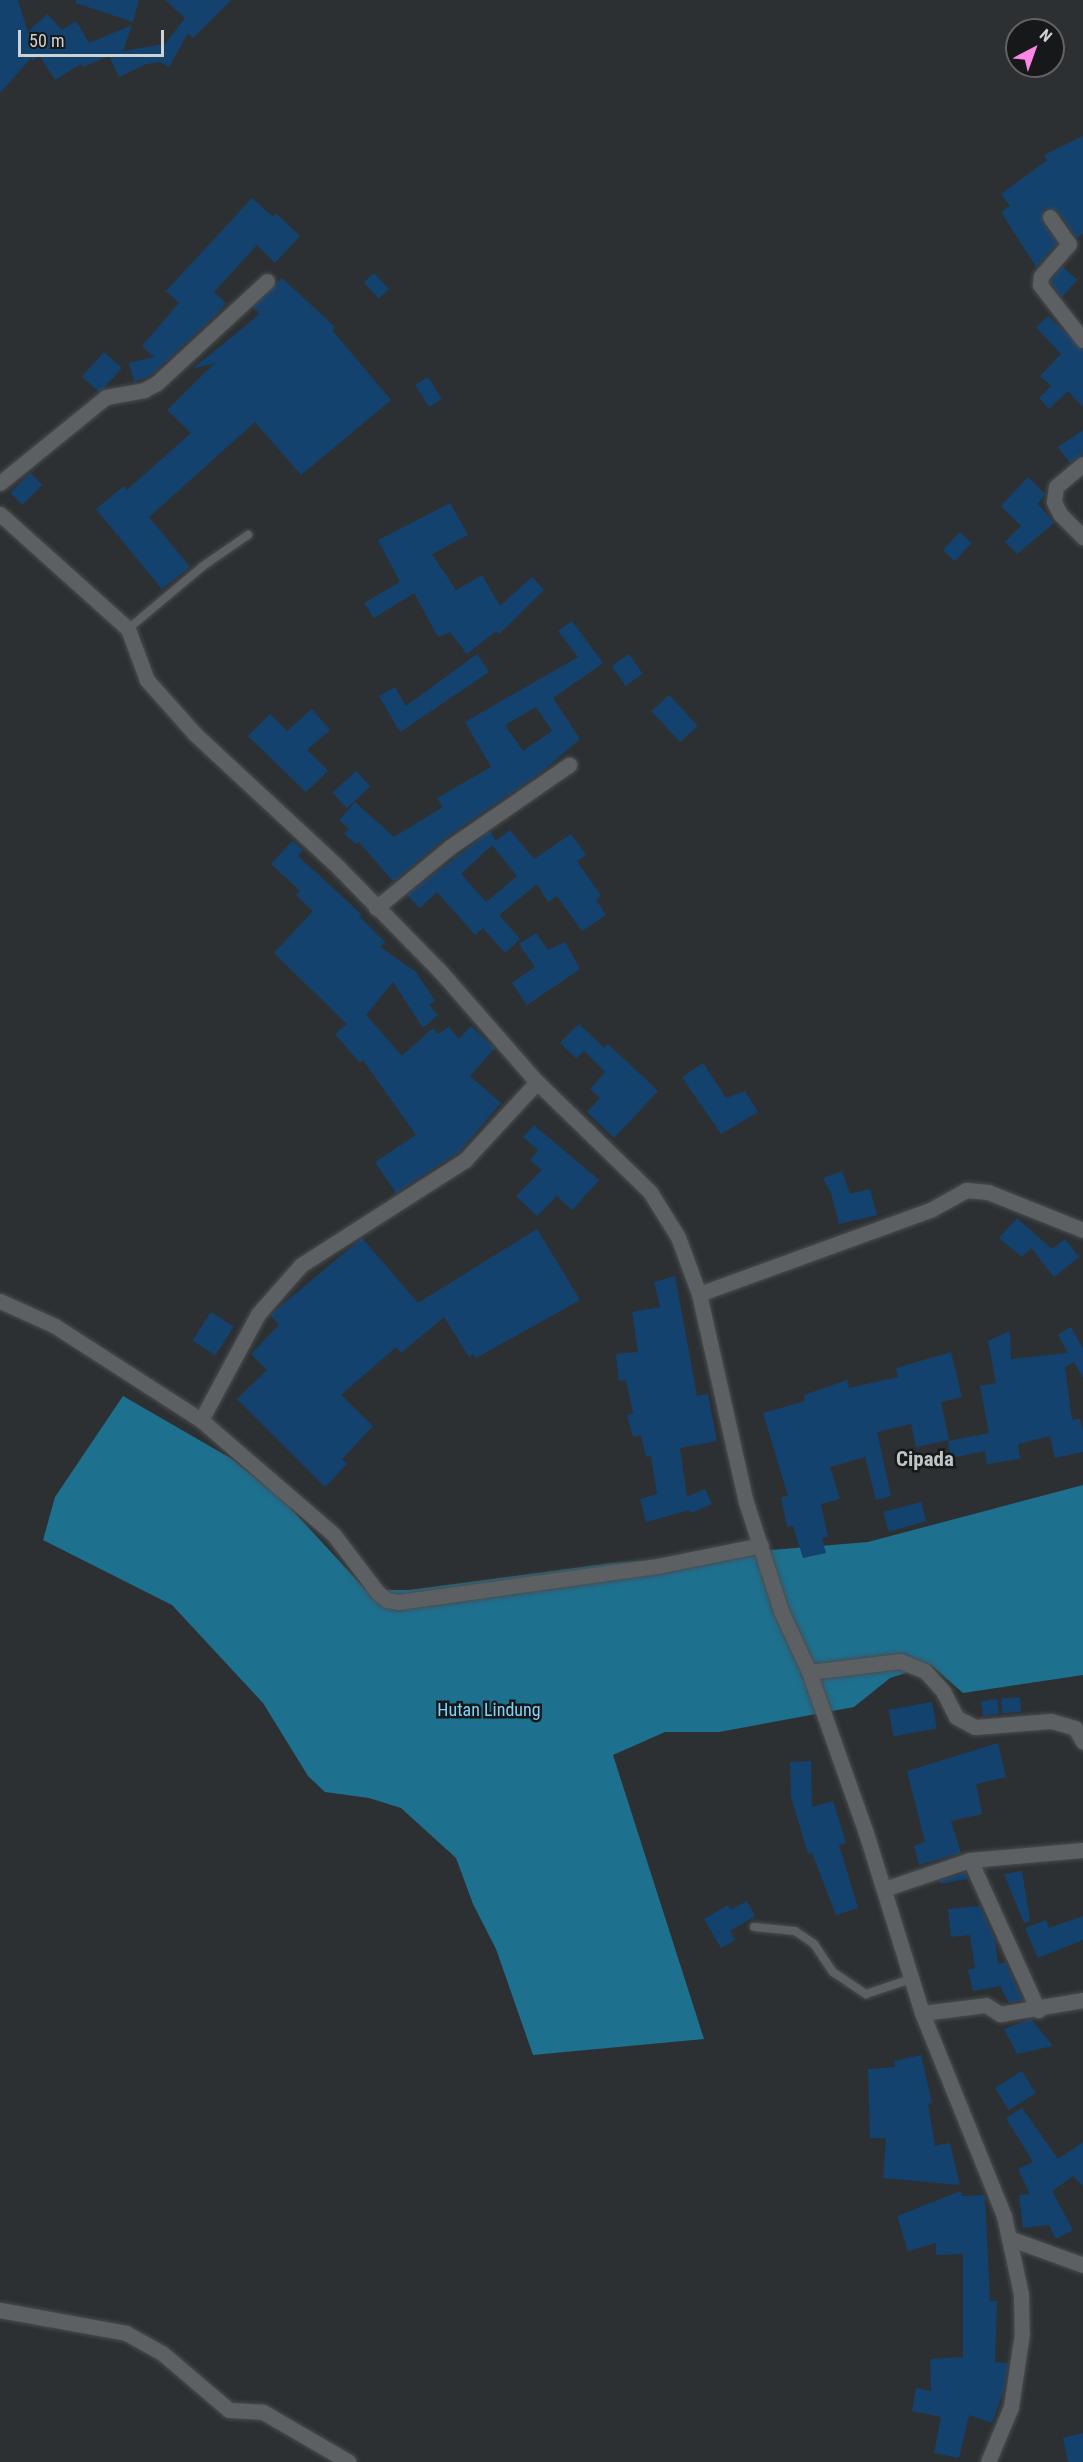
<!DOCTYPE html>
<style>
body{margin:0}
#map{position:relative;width:1083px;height:2462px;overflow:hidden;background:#2c3032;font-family:"Roboto Condensed",sans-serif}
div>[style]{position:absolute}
.forest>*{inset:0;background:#1e708f}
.building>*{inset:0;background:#14426e;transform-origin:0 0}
.roads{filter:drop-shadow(0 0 2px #494c4e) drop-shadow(0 0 2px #494c4e)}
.lane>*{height:8px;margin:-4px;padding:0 4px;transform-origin:4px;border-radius:4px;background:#5c6063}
.street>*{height:15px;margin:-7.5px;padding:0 7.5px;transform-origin:7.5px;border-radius:7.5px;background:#5c6063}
span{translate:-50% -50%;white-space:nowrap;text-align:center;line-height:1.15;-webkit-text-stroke:5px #161819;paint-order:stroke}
.park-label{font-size:18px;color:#80d2f8}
.quarter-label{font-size:21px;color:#c0c5c7;font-weight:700}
.north{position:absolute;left:1005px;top:18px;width:60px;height:60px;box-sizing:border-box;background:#161819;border:2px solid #606263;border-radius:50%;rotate:41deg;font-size:16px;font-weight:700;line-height:24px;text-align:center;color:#cfd2d3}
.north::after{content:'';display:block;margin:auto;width:21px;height:27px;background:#fc86e3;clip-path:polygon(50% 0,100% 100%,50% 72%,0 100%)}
.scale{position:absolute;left:18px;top:30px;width:146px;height:27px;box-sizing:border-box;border:3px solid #cfd2d3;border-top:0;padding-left:8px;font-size:18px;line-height:21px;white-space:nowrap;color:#cfd2d3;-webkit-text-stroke:4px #161819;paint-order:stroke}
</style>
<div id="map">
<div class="forest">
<div style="clip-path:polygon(123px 1396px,232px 1459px,283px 1500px,366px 1590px,410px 1590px,613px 1563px,868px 1542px,1083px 1485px,1083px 1675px,963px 1693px,931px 1665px,890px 1678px,854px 1707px,719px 1732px,665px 1732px,613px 1755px,704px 2039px,533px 2055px,496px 1949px,473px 1904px,456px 1858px,401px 1808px,369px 1798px,325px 1792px,308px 1776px,263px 1703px,172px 1605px,43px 1540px,55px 1497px)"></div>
</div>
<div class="building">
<div style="clip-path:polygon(0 0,18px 0,28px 32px,47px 14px,62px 30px,76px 21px,89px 43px,132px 25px,123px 51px,165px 44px,185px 18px,165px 0,231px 0,193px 38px,188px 33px,169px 67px,160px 62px,146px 64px,119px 77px,109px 56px,83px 67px,81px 64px,55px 80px,39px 55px,33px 61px,31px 58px,0 93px)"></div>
<div style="clip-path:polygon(76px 0,139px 0,133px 22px,76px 3px)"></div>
<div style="clip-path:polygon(1083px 136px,1083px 233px,1077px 238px,1058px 211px,1044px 209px,1042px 222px,1057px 243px,1036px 267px,1001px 212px,1010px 206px,1001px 194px,1047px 160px,1044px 155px)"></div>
<div style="clip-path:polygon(252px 198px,273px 217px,276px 213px,300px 236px,275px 263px,257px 245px,214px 292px,226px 303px,214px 317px,151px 375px,134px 382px,129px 363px,154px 357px,142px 346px,179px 303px,166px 291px)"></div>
<div style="clip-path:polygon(1062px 266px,1077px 280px,1062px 297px,1050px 282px)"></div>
<div style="left:374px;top:273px;width:22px;height:14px;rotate:47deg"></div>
<div style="clip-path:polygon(282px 278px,335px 327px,332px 330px,391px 400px,301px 475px,255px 422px,149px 517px,190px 567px,162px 589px,96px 509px,124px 486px,127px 490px,191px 433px,167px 410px,215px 363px,192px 369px,260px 314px,253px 307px)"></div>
<div style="clip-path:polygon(1048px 316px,1083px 350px,1083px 407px,1068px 391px,1049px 409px,1039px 398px,1051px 386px,1040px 376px,1061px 354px,1036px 327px)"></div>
<div style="left:104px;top:352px;width:24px;height:33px;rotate:42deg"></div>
<div style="left:428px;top:377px;width:26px;height:15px;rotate:58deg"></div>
<div style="clip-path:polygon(1083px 430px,1083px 454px,1070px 463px,1058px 447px)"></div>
<div style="left:30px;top:473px;width:17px;height:28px;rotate:45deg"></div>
<div style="clip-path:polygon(1028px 477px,1045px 494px,1038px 504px,1054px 523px,1017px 554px,1005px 542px,1021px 526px,1001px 506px)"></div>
<div style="clip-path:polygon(450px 503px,468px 535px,432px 554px,456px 590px,482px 575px,500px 606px,532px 577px,544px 590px,499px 634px,496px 631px,467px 654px,450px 632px,438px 637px,414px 593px,374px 618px,364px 603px,400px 582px,378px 540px)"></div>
<div style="left:960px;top:532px;width:16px;height:25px;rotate:43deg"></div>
<div style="clip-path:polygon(evenodd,572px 621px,603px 663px,553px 698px,580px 739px,539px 774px,444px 839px,394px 881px,391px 879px,359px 842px,356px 844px,344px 834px,349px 829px,339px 820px,355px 802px,394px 837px,443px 807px,437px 798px,491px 767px,465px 722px,578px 657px,558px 631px,572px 621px,536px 707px,552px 731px,523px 751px,505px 725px,536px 707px)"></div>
<div style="clip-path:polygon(477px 654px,489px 672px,400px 732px,379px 696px,395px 687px,406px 706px)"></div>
<div style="left:629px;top:654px;width:24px;height:21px;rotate:55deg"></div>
<div style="left:669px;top:695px;width:42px;height:24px;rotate:47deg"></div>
<div style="clip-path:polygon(312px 709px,330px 730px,307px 750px,328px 771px,306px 792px,248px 736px,270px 714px,287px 731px)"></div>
<div style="left:356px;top:771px;width:21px;height:32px;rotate:47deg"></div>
<div style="clip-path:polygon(evenodd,510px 830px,534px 859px,571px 834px,586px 855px,577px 861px,601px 896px,596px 900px,606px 915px,582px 931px,557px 896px,548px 902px,537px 884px,499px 915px,520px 939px,505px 953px,483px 928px,475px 935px,437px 892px,420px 908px,407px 895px,490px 831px,496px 841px,510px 830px,492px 845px,517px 876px,486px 902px,461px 874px,492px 845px)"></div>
<div style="clip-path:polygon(292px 841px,303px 850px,298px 856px,361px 914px,359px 916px,385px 942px,380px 947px,416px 972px,435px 1001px,429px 1005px,438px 1015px,423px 1028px,393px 982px,366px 1015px,402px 1056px,433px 1028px,438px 1034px,449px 1027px,459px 1039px,471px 1026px,495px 1048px,470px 1076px,501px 1103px,459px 1152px,396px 1193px,375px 1162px,416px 1135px,363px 1060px,360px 1063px,335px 1034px,347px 1024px,274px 953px,313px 911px,296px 895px,300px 891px,271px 864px)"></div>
<div style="clip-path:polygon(536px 933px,548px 950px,565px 942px,580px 969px,527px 1005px,512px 983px,535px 967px,519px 944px)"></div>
<div style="clip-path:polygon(579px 1024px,604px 1048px,608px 1044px,658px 1091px,614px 1138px,587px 1112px,600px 1098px,590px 1089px,605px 1072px,584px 1051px,576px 1058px,560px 1043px)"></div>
<div style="clip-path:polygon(703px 1063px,726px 1098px,745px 1091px,758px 1112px,721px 1134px,682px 1077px)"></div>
<div style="clip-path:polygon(534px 1125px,599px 1180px,572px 1210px,557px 1196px,537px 1216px,516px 1196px,542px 1170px,530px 1160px,538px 1150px,523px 1137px)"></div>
<div style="clip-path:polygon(842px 1171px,850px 1194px,870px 1189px,877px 1215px,839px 1224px,831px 1193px,823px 1178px)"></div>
<div style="clip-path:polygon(1017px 1218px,1052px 1249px,1065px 1239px,1079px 1257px,1054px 1277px,1031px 1248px,1022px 1257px,999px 1238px)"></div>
<div style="clip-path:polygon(537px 1229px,580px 1300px,476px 1358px,473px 1354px,469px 1357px,444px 1317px,401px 1353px,396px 1347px,341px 1395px,373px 1426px,342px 1459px,347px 1464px,325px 1487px,237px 1399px,267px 1370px,251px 1354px,279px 1325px,270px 1315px,362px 1238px,418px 1303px)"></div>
<div style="clip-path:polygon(675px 1276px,697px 1396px,708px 1394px,717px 1441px,680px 1448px,687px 1497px,705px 1489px,712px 1504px,691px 1513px,689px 1510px,646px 1522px,640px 1499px,657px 1494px,651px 1456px,646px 1457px,641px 1435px,633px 1437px,627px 1415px,633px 1413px,626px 1380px,619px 1381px,616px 1354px,638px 1352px,632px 1312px,660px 1307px,654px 1282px)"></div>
<div style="left:211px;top:1312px;width:27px;height:34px;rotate:33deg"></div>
<div style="clip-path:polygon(1071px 1327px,1083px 1349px,1083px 1378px,1074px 1362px,1065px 1367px,1072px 1420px,1080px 1419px,1083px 1431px,1083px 1452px,1055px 1458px,1050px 1436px,1018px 1444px,1020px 1459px,987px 1464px,985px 1451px,951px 1458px,948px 1441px,989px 1433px,980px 1386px,996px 1383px,988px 1341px,1010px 1331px,1011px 1359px,1068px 1353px,1058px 1335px)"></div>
<div style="clip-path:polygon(951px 1352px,962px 1397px,941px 1402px,949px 1440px,916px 1447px,911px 1424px,877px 1432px,891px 1496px,876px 1500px,865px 1457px,830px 1467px,840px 1499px,821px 1504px,828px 1537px,822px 1538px,826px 1553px,803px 1558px,793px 1526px,787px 1527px,781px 1497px,788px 1496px,763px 1413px,805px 1401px,804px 1395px,847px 1380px,849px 1388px,898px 1377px,896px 1368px)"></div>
<div style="left:921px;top:1502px;width:20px;height:39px;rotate:75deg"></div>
<div style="left:1020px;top:1697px;width:15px;height:19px;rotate:86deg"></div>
<div style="left:997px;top:1699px;width:15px;height:16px;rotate:82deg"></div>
<div style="left:932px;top:1702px;width:27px;height:44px;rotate:80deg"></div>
<div style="clip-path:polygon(998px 1743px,1006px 1777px,976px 1784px,982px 1814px,951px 1821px,961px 1853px,919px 1865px,914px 1846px,925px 1842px,907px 1771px)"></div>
<div style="clip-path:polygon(811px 1761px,812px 1807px,833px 1801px,846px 1843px,839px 1845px,858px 1908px,836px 1915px,812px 1853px,808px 1854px,791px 1797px,790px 1762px)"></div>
<div style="clip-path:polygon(1022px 1871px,1030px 1921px,1024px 1923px,1004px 1874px)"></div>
<div style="clip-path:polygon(965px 1872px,968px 1879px,941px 1884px,940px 1880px)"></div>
<div style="clip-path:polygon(747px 1901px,755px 1916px,730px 1931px,735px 1940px,721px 1948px,704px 1919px,728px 1905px,731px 1910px)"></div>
<div style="clip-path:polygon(980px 1906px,995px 1939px,998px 1964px,1005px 1962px,1023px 2000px,1009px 2003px,1000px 1986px,973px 1991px,968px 1970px,975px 1968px,970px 1935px,951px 1937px,948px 1909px)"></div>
<div style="clip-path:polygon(1083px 1916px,1083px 1940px,1038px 1958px,1025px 1928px,1046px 1920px,1049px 1928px)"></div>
<div style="clip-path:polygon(1031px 2019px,1053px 2046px,1017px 2054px,1004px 2029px)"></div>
<div style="clip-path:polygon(921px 2055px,932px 2103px,928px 2104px,935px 2146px,950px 2143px,960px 2185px,883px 2178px,886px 2138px,870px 2138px,868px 2069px,895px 2067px,894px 2061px)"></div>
<div style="left:1022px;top:2071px;width:26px;height:32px;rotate:58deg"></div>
<div style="clip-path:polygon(1022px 2108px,1058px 2159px,1083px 2142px,1083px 2186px,1073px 2176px,1052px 2191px,1073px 2230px,1056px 2239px,1049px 2225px,1023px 2228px,1019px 2195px,1030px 2194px,1018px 2169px,1033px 2162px,1006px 2118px)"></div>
<div style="clip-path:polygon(961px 2191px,962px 2196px,985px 2195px,990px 2301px,997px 2301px,995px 2362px,1008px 2363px,1004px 2390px,992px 2423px,969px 2415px,959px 2458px,934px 2453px,941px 2417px,912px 2411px,916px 2388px,931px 2391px,930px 2359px,963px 2357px,963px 2254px,936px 2255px,936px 2243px,908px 2251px,897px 2216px)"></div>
<div style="clip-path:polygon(1083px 2433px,1083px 2462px,1068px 2462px,1063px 2438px)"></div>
</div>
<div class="roads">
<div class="lane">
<div style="left:128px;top:629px;width:98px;rotate:-40deg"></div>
<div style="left:203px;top:566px;width:55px;rotate:-34.6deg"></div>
<div style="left:754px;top:1927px;width:41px;rotate:5.6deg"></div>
<div style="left:795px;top:1931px;width:23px;rotate:34deg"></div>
<div style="left:814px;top:1944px;width:34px;rotate:56deg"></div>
<div style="left:833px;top:1972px;width:40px;rotate:34deg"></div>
<div style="left:866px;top:1994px;width:47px;rotate:-18.4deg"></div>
</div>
<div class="street">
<div style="left:1050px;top:217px;width:33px;rotate:55deg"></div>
<div style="left:1069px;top:244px;width:43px;rotate:131.2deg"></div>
<div style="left:1041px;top:276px;width:9px;rotate:96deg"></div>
<div style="left:1040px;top:285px;width:70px;rotate:52deg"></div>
<div style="left:1083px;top:464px;width:35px;rotate:140deg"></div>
<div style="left:1056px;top:487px;width:15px;rotate:98deg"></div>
<div style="left:1054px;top:502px;width:13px;rotate:63deg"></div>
<div style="left:1060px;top:514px;width:33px;rotate:45deg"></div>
<div style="left:0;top:483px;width:136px;rotate:-39.1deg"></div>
<div style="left:106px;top:397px;width:39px;rotate:-10deg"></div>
<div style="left:144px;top:390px;width:15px;rotate:-28deg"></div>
<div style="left:157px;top:383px;width:150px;rotate:-42.8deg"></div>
<div style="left:0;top:514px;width:172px;rotate:41.9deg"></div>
<div style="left:128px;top:629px;width:54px;rotate:69.6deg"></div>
<div style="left:147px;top:680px;width:72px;rotate:48.4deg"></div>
<div style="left:195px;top:734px;width:195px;rotate:42.9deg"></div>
<div style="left:338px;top:867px;width:146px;rotate:45.6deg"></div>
<div style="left:440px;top:971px;width:147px;rotate:48.9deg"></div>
<div style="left:537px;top:1082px;width:158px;rotate:44.2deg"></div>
<div style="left:650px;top:1192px;width:53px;rotate:58.1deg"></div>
<div style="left:678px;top:1237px;width:61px;rotate:69.8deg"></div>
<div style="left:699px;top:1294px;width:213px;rotate:77.3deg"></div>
<div style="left:746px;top:1502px;width:114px;rotate:72.2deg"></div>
<div style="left:781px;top:1611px;width:67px;rotate:65.3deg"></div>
<div style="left:809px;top:1672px;width:171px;rotate:70.5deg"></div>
<div style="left:866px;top:1833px;width:189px;rotate:72.7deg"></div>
<div style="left:922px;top:2013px;width:219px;rotate:68deg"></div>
<div style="left:1004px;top:2216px;width:80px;rotate:77.7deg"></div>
<div style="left:1021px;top:2294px;width:39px;rotate:89deg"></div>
<div style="left:1022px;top:2333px;width:75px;rotate:98.5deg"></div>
<div style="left:1011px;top:2407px;width:60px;rotate:112.7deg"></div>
<div style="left:376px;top:908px;width:96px;rotate:-39.5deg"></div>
<div style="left:450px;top:847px;width:145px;rotate:-34.6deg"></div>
<div style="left:699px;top:1294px;width:248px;rotate:-20deg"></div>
<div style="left:932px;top:1209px;width:39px;rotate:-29deg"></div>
<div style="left:966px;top:1190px;width:22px;rotate:5deg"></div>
<div style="left:988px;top:1192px;width:102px;rotate:21.8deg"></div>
<div style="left:0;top:1301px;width:60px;rotate:24.4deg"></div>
<div style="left:55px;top:1326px;width:174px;rotate:32.8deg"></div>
<div style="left:201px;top:1420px;width:176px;rotate:40.8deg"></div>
<div style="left:334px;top:1535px;width:73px;rotate:52.8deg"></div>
<div style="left:378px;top:1593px;width:11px;rotate:38deg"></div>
<div style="left:387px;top:1600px;width:11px;rotate:10deg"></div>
<div style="left:398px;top:1602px;width:261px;rotate:-7.9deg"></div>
<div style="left:657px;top:1566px;width:106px;rotate:-11.4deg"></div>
<div style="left:201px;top:1420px;width:120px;rotate:-61.7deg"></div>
<div style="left:258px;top:1314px;width:65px;rotate:-48.7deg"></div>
<div style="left:301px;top:1265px;width:195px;rotate:-32.6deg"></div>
<div style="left:465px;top:1160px;width:106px;rotate:-47.3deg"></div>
<div style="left:809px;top:1672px;width:92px;rotate:-6.9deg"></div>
<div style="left:900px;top:1661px;width:27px;rotate:22deg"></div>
<div style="left:925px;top:1671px;width:27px;rotate:48deg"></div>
<div style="left:943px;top:1691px;width:29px;rotate:63deg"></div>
<div style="left:956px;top:1717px;width:21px;rotate:28deg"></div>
<div style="left:975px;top:1727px;width:76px;rotate:-4.5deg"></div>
<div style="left:1051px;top:1721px;width:25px;rotate:16deg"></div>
<div style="left:1075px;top:1728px;width:16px;rotate:60deg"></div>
<div style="left:970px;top:1860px;width:165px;rotate:65.6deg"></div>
<div style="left:884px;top:1889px;width:91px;rotate:-18.6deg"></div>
<div style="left:970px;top:1860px;width:113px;rotate:-5.1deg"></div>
<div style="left:922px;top:2013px;width:64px;rotate:-7.1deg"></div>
<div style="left:986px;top:2005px;width:17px;rotate:33deg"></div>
<div style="left:1000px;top:2014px;width:84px;rotate:-9.6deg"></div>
<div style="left:1009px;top:2238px;width:79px;rotate:20deg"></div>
<div style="left:0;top:2310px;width:128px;rotate:10.3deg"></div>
<div style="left:126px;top:2333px;width:41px;rotate:29.1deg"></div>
<div style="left:162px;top:2353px;width:88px;rotate:40.4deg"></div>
<div style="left:229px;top:2410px;width:34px;rotate:3deg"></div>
<div style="left:263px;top:2412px;width:99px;rotate:30.2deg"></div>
</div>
</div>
<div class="park-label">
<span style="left:489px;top:1710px">Hutan Lindung</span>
</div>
<div class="quarter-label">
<span style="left:925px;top:1459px">Cipada</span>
</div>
<div class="north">N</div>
<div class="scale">50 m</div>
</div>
